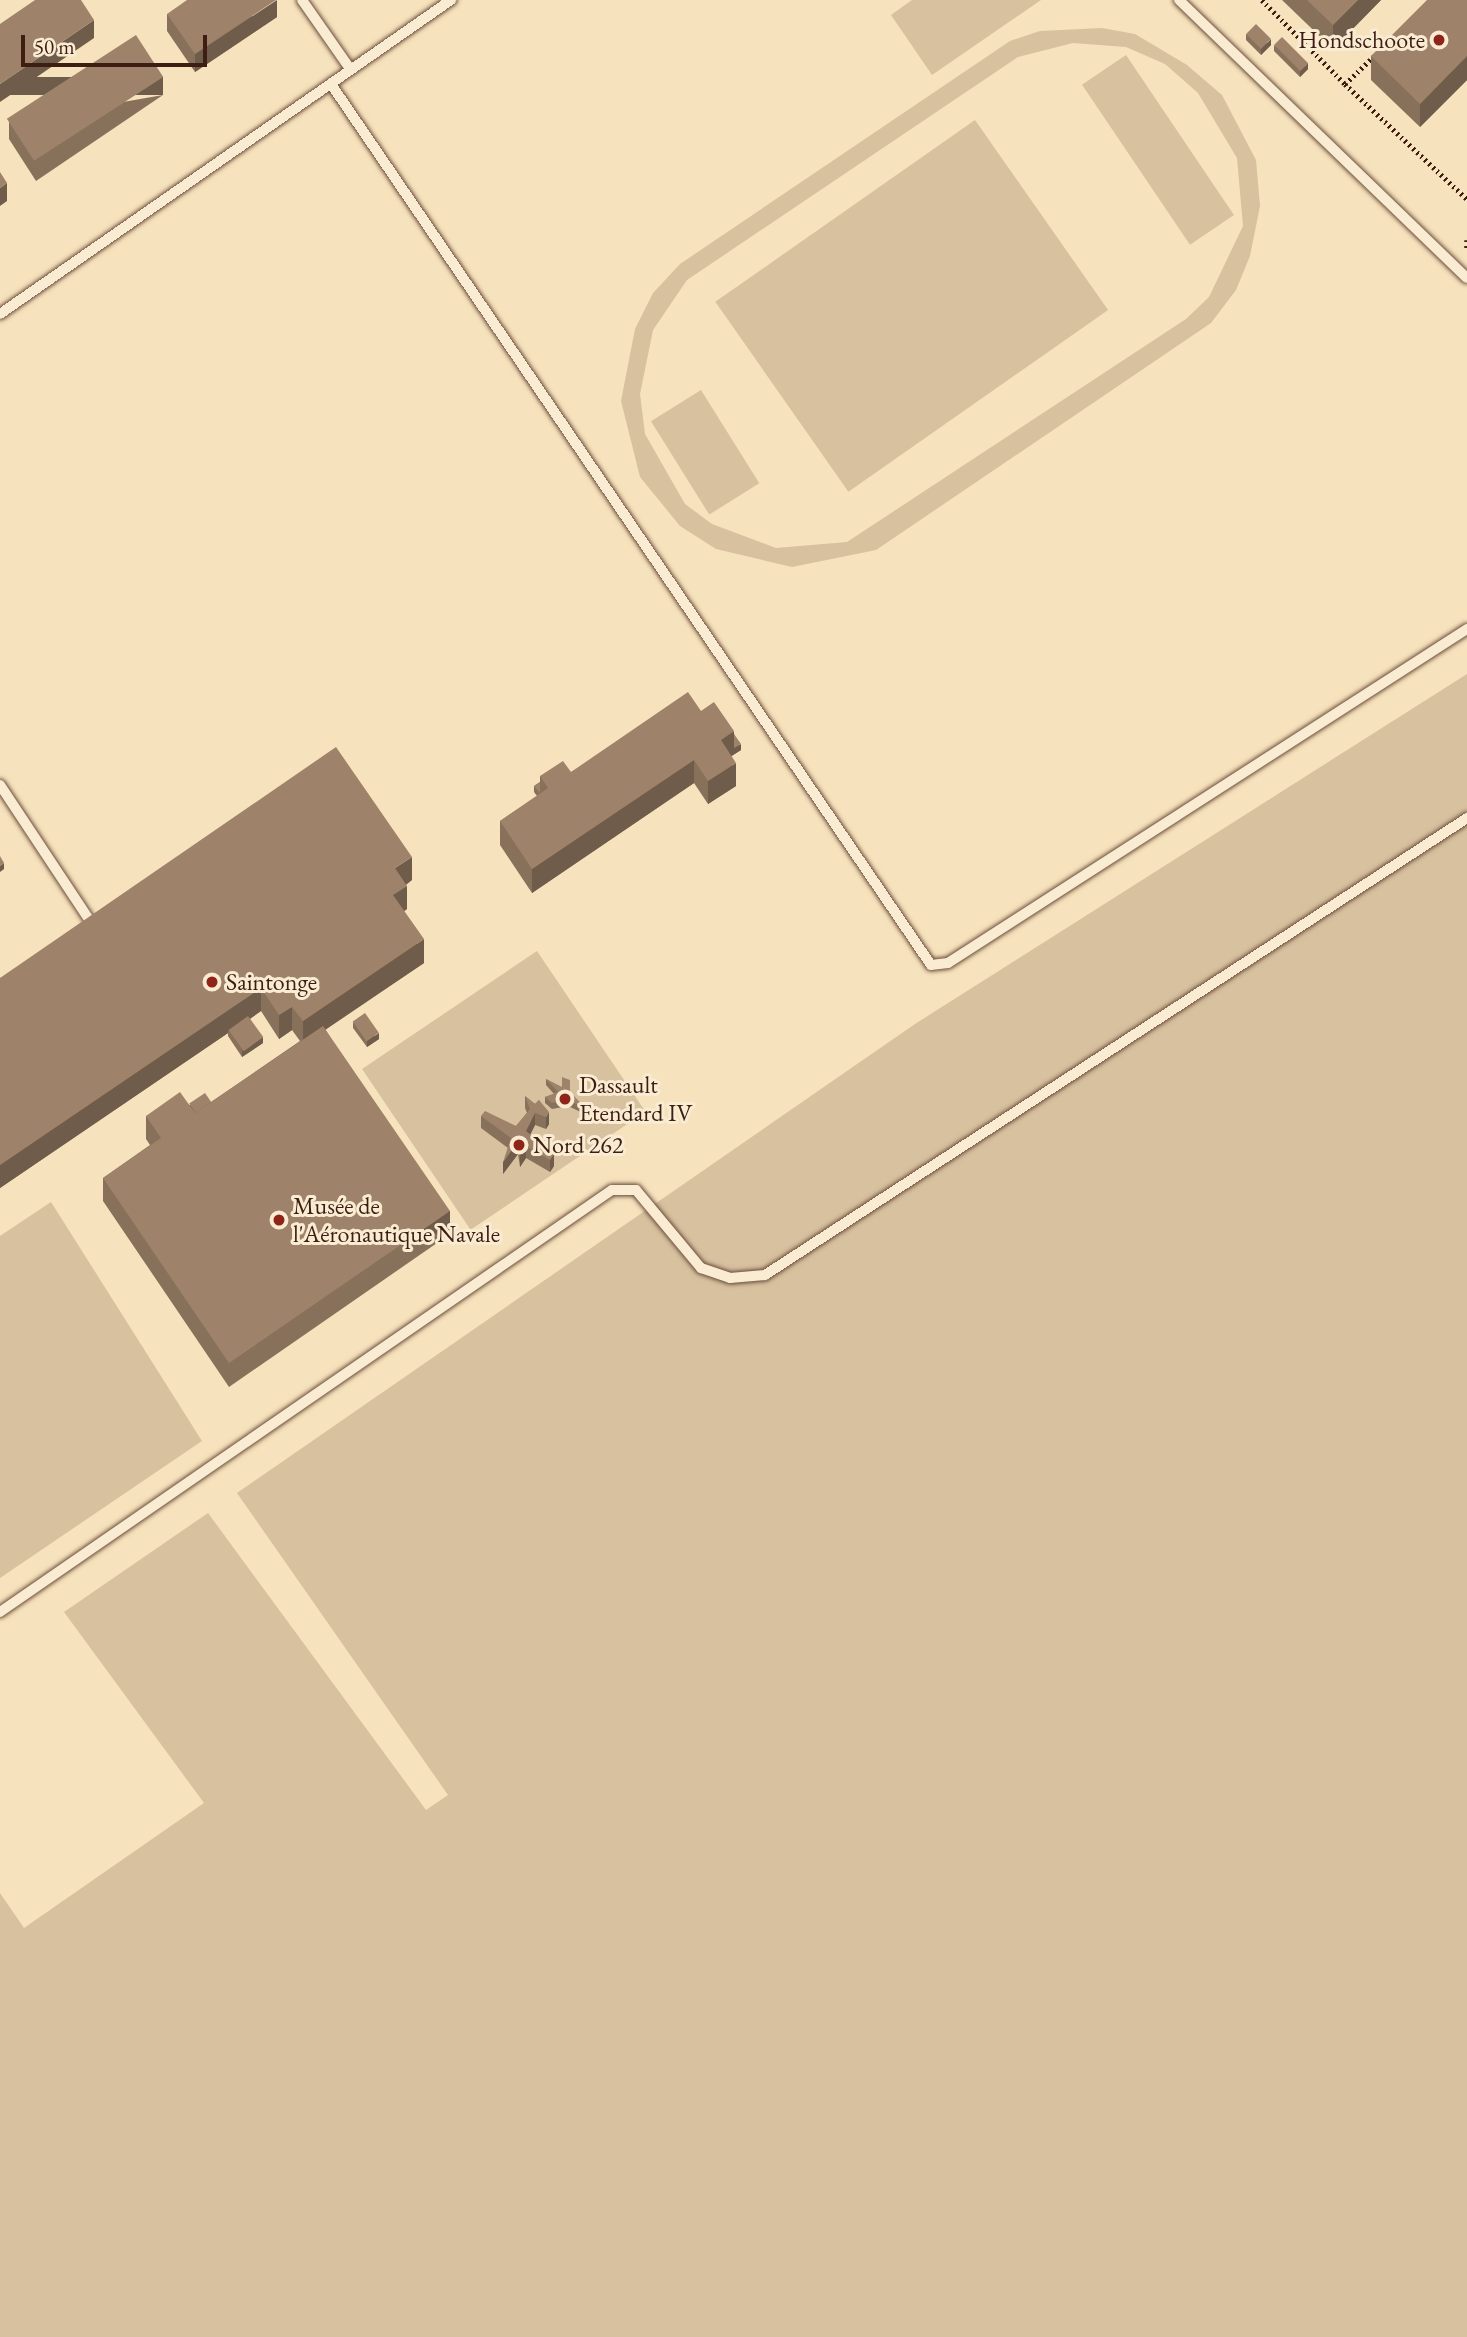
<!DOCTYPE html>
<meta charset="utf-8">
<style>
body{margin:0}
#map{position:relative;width:1467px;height:2337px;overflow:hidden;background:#f6e2bc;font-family:"EB Garamond",serif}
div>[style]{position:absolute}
.green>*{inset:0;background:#d7c19f;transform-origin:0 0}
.path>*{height:4.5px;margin-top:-2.25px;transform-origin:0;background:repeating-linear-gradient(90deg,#3e1d12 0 2px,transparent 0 5.5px)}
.roads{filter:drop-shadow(0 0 2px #6c4e3c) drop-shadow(0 0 2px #6c4e3c)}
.lane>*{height:10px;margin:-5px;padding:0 5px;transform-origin:5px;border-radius:5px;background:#f9ecd3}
.wall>*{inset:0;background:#88715b}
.shaded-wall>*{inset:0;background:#6f5c4a;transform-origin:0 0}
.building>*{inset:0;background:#9e836a;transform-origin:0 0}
.dots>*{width:19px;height:19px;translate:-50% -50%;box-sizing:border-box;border:4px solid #f9ecd3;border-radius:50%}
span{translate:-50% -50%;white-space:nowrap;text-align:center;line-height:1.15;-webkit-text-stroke:6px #f9ecd3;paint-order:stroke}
.poi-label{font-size:24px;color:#3e1d12}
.right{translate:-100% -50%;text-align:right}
.left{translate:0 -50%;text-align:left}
.scale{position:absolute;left:21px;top:35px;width:186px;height:32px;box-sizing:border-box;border:4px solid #3e1d12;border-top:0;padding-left:9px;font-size:21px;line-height:24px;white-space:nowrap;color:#3e1d12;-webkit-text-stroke:5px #f9ecd3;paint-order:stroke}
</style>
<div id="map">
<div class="green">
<div style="clip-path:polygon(912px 0,1041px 0,932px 75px,891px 15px)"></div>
<div style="clip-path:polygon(evenodd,1102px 28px,1135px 34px,1187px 65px,1222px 95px,1256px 160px,1260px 206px,1250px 256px,1236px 290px,1211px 323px,876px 550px,792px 567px,716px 549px,680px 526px,640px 477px,621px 401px,635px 329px,653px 293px,680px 264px,1010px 41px,1040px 31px,1102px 28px,1073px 43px,1126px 47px,1165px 64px,1198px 93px,1237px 158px,1243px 226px,1209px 297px,1186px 319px,847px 542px,776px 548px,712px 524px,685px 504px,645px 434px,640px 394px,653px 330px,687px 280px,1018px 57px,1073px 43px)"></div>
<div style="left:1126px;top:55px;width:193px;height:53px;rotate:56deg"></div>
<div style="left:975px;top:120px;width:232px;height:317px;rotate:55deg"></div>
<div style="left:701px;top:390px;width:110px;height:59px;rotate:58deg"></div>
<div style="clip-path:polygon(1467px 674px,1467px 2337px,0 2337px,0 1893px,24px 1928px,204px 1803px,64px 1612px,208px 1513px,426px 1810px,448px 1795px,237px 1493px,915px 1024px)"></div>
<div style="left:537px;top:951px;width:194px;height:211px;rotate:56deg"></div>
<div style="clip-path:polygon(51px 1202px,202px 1441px,0 1578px,0 1236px)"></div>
</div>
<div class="path">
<div style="left:1262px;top:0;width:118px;rotate:45.3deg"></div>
<div style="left:1345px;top:84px;width:39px;rotate:-44deg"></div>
<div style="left:1345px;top:84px;width:168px;rotate:43.3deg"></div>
<div style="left:1467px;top:240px;width:9px;rotate:90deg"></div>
</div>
<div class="roads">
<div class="lane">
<div style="left:302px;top:0;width:82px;rotate:55deg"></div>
<div style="left:1179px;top:0;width:400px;rotate:44deg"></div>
<div style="left:333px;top:87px;width:1062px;rotate:55.74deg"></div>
<div style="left:931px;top:965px;width:17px;rotate:-7deg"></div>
<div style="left:948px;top:963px;width:617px;rotate:-32.76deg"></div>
<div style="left:0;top:314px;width:550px;rotate:-34.85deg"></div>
<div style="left:0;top:785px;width:163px;rotate:56.5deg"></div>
<div style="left:0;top:1612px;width:743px;rotate:-34.59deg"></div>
<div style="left:612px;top:1190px;width:24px"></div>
<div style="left:636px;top:1190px;width:102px;rotate:50.2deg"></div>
<div style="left:701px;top:1268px;width:31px;rotate:19deg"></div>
<div style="left:730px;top:1278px;width:35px;rotate:-5deg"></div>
<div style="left:765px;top:1275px;width:838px;rotate:-33.06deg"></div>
</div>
</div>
<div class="wall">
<div style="clip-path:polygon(1282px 0,1381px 0,1333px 49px)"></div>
<div style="clip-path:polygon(1467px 0,1467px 80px,1420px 127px,1371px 80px,1371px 56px)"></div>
<div style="clip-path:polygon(167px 14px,277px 17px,195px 72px,167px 31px)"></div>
<div style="clip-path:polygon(1246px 34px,1271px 45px,1261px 55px,1246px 40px)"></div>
<div style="clip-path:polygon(1274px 45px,1308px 69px,1300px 77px,1274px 51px)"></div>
<div style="clip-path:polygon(163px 95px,36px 181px,9px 139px,9px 122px)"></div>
<div style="clip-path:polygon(701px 711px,734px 734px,741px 750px,731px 756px,736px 786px,708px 804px,694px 783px,532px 893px,500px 845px,500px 821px,537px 796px,534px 792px,534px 786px,540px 782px,540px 776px,571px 772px)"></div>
<div style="clip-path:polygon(412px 880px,406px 885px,407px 909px,404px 911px,424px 963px,325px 1029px,450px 1234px,229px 1387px,103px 1201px,103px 1178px,150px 1145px,146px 1139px,146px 1116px,189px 1105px,211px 1102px,300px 1041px,292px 1030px,279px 1039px,261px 1011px,250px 1019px,263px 1043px,242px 1057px,228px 1036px,228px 1033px,0 1188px,0 978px)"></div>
<div style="clip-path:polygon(353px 1022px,379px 1039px,367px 1047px,353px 1028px)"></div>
<div style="clip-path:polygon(546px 1079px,570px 1092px,585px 1108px,585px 1114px,568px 1106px,552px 1109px,545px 1103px,545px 1097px,554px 1094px,546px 1085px)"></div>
<div style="clip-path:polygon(525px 1096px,535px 1104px,539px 1100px,549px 1124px,546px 1129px,535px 1125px,530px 1135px,554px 1154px,554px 1166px,550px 1172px,526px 1158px,520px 1167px,518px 1154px,503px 1174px,508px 1148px,481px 1128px,481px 1116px,516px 1126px,527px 1113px,525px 1108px)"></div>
</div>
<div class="shaded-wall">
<div style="clip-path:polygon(277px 0,277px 17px,195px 72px,195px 54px)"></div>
<div style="clip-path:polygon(1358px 0,1381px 0,1333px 49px,1333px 25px)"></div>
<div style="clip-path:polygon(94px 20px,94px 38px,0 102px,0 84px)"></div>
<div style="clip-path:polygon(1271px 39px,1271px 45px,1261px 55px,1261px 49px)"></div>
<div style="clip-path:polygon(1467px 56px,1467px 80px,1420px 127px,1420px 104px)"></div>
<div style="clip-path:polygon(1308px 63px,1308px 69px,1300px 77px,1300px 71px)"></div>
<div style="left:163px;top:77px;width:18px;height:153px;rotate:90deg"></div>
<div style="clip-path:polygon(7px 183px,7px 201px,0 206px,0 188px)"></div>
<div style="clip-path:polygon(734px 731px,734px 748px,741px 744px,741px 750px,721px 763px,721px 740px)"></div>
<div style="clip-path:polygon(694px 760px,694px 783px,532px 893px,532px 869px)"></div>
<div style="clip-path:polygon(736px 763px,736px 786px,708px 804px,708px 781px)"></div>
<div style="clip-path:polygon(412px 857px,412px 880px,395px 892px,395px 868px)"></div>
<div style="clip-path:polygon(4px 863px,4px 869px,0 872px,0 866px)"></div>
<div style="clip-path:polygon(407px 886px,407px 909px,393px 919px,393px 895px)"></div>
<div style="clip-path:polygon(424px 939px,424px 963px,303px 1045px,303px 1021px)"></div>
<div style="clip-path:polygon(261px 988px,261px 1011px,230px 1032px,228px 1030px,228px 1033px,0 1188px,0 1165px)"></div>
<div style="clip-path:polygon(292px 1007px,292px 1030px,279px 1039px,279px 1015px)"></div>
<div style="clip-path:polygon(379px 1033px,379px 1039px,367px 1047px,367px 1041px)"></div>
<div style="clip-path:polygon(263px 1037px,263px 1043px,242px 1057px,242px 1051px)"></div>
<div style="clip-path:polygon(549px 1112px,549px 1124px,546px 1129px,546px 1117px)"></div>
<div style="clip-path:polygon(535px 1113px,535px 1125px,526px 1143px,526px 1131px)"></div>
<div style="clip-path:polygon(518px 1142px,518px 1154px,503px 1174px,503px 1162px)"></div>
<div style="clip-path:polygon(526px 1146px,526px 1158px,520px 1167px,520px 1155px)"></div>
<div style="clip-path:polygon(554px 1154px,554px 1166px,550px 1172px,550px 1160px)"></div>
<div style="left:450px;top:1211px;width:23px;height:268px;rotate:90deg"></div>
</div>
<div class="building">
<div style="clip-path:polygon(35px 0,81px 0,94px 20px,0 84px,0 24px)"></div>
<div style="clip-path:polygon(187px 0,276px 0,195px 54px,167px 14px)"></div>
<div style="clip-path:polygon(1307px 0,1358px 0,1333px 25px)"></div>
<div style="clip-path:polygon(1427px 0,1467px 0,1467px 56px,1420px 104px,1371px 56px)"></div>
<div style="left:1256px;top:24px;width:21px;height:14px;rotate:45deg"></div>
<div style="left:136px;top:35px;width:50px;height:154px;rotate:57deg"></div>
<div style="left:1282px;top:37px;width:37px;height:11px;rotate:45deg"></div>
<div style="clip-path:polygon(0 172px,7px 183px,0 188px)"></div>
<div style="clip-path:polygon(688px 692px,701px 711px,714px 702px,734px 731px,721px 740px,736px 763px,708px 781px,694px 760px,532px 869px,500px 821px,548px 788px,540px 776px,563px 761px,571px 772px)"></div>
<div style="clip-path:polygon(734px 734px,741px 744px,734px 748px)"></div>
<div style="clip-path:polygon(336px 747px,412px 857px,395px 868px,407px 886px,393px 895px,424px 939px,303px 1021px,292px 1007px,279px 1015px,261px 988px,0 1165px,0 978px)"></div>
<div style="clip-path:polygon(540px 782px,540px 793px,534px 786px)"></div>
<div style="clip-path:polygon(0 856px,4px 863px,0 866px)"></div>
<div style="left:365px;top:1013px;width:24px;height:15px;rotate:55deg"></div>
<div style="left:248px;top:1016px;width:26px;height:24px;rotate:54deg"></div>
<div style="clip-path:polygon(323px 1026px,450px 1211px,229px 1363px,103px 1178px,161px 1138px,146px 1116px,180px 1092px,195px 1113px)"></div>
<div style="clip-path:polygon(562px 1077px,570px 1080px,570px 1092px,585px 1108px,568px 1100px,552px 1103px,545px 1097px,558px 1092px,546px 1079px,562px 1087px)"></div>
<div style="left:205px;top:1093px;width:11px;height:19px;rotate:56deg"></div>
<div style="clip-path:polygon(525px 1096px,535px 1104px,539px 1100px,549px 1112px,546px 1117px,535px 1113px,526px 1131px,554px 1154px,550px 1160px,526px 1146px,520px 1155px,518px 1142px,503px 1162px,511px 1138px,481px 1116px,485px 1111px,516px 1126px,530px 1109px)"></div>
</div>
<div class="dots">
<div style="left:1439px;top:40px;background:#8f2418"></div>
<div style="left:212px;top:982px;background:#8f2418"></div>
<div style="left:565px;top:1099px;background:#8f2418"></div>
<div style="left:519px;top:1145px;background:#8f2418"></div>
<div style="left:279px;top:1220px;background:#8f2418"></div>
</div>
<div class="poi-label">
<span class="right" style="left:1425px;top:40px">Hondschoote</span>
<span class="left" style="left:226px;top:982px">Saintonge</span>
<span class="left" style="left:579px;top:1099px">Dassault<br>Etendard IV</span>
<span class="left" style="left:533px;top:1145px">Nord 262</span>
<span class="left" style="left:293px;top:1220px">Musée de<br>l'Aéronautique Navale</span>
</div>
<div class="scale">50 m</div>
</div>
